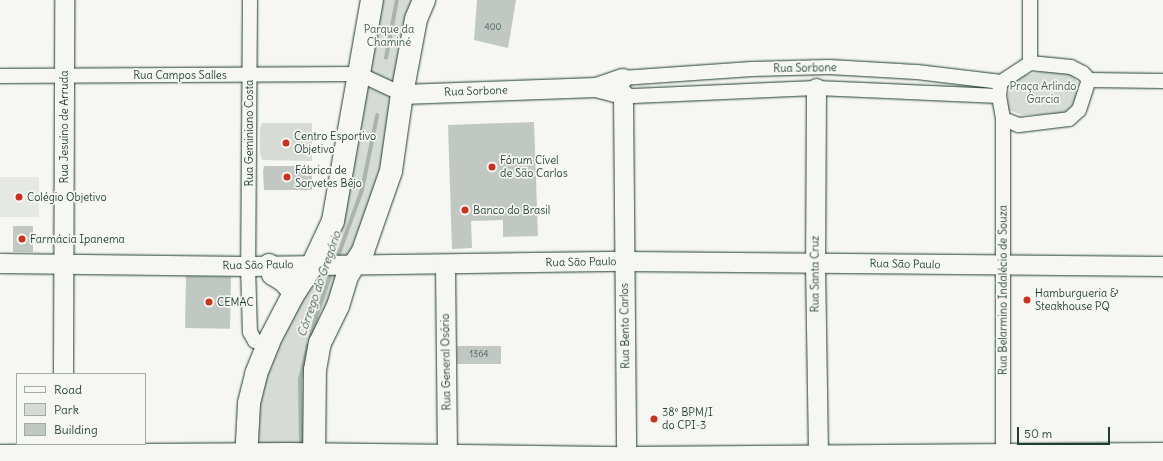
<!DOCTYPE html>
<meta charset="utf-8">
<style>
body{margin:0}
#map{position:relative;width:1163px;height:461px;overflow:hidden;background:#f6f6f2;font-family:Delius,sans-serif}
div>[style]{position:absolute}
.built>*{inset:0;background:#e6e8e4;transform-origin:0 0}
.green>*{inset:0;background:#d6dbd6}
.stream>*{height:3.5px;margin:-1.75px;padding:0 1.75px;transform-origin:1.75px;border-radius:1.75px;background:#aab3ae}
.building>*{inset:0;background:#c1c8c3;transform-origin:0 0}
.roads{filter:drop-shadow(0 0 1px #1f3d34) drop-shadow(0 0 1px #1f3d34)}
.street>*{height:14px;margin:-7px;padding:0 7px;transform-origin:7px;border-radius:7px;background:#f6f6f2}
.secondary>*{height:19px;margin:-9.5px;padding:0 9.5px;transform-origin:9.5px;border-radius:9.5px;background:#f6f6f2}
.primary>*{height:22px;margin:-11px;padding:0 11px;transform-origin:11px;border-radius:11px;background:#f6f6f2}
.dots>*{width:11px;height:11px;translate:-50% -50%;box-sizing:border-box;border:2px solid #f6f6f2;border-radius:50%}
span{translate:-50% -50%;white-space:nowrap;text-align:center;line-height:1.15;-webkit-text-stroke:3.5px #f6f6f2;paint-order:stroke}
.number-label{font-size:9px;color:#486058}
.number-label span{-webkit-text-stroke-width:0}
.park-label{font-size:11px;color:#445d54}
.street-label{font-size:11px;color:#1f3d34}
.poi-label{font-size:11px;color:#1f3d34}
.left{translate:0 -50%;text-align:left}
.water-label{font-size:12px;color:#425a52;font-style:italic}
.legend{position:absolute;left:16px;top:373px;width:130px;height:72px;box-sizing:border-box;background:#f6f6f2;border:1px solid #a0aca6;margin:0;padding:5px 7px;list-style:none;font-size:12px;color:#1f3d34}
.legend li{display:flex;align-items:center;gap:8px;height:20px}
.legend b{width:20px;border:1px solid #a0aca6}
.scale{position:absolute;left:1017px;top:427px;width:93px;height:18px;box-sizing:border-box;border:2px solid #1f3d34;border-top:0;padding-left:5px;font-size:12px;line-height:14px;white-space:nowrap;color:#1f3d34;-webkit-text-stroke:3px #f6f6f2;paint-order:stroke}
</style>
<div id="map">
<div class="built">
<div style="left:0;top:177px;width:39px;height:40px"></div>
</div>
<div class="green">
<div style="clip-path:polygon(372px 0,424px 0,391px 171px,320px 343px,315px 453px,246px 461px,249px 403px,313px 264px)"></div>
<div style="clip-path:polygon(1042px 71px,1066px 73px,1072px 75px,1077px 81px,1079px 90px,1074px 104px,1068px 110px,1059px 114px,1023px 115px,1008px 110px,1007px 102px,1010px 85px,1022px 76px)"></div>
<div style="clip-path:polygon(262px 123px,312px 123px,312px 161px,262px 160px,260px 152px,260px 129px)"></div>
</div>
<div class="stream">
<div style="left:386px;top:58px;width:59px;rotate:-79.3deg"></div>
<div style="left:337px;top:259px;width:73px;rotate:-70.1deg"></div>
<div style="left:362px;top:190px;width:76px;rotate:-78.5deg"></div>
<div style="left:310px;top:340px;width:24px;rotate:-75deg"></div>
<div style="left:316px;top:317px;width:50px;rotate:-71.2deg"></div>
<div style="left:301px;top:447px;width:67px;rotate:-90.9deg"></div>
<div style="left:300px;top:380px;width:35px;rotate:-77deg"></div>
</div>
<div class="building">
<div style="clip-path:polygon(477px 0,516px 0,508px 48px,474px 40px)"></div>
<div style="clip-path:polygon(534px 122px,538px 236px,503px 237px,503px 220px,471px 221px,472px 248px,452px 249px,448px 125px)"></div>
<div style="clip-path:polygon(264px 166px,312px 166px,312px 190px,264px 190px,263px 171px)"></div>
<div style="left:13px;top:226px;width:20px;height:26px"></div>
<div style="left:186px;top:276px;width:45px;height:52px;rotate:1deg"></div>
<div style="left:457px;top:346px;width:44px;height:18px"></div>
</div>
<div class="roads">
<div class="street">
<div style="left:250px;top:0;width:266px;rotate:90.4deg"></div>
<div style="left:248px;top:266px;width:66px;rotate:88.3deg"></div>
<div style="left:250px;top:332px;width:10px;rotate:61deg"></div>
<div style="left:255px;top:341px;width:8px;rotate:14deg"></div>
<div style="left:263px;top:343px;width:6px;rotate:-18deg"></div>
<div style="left:1030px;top:63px;width:63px;rotate:-90deg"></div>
<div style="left:0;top:76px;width:359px;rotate:-0.3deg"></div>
<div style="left:359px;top:74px;width:47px;rotate:24.9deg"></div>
<div style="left:1089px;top:80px;width:74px;rotate:0.8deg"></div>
<div style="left:1001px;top:82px;width:35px;rotate:-33deg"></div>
<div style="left:1030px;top:63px;width:41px;rotate:5.6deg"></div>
<div style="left:1071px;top:67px;width:13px;rotate:27deg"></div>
<div style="left:1083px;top:73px;width:9px;rotate:49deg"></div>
<div style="left:1000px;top:87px;width:9px;rotate:96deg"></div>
<div style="left:999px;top:96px;width:23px;rotate:80deg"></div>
<div style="left:1003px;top:119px;width:17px;rotate:21deg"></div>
<div style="left:1019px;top:125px;width:50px;rotate:-6.8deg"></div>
<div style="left:1069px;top:119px;width:13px;rotate:-42deg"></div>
<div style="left:1079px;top:110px;width:32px;rotate:-72deg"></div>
<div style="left:999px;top:96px;width:183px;rotate:-177.5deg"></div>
<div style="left:816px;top:88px;width:183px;rotate:177.5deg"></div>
<div style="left:633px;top:96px;width:10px;rotate:-169deg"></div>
<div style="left:623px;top:94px;width:16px;rotate:-94deg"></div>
<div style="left:622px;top:78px;width:130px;rotate:-4deg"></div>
<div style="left:752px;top:69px;width:77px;rotate:-1.5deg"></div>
<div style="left:829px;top:67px;width:88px;rotate:3.3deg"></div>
<div style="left:917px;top:72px;width:85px;rotate:6.8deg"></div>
<div style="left:1003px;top:119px;width:342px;rotate:90deg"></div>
</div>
<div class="secondary">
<div style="left:596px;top:87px;width:28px;rotate:15deg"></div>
<div style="left:623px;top:94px;width:367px;rotate:89.5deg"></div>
<div style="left:816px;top:88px;width:175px;rotate:90.3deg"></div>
<div style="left:815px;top:263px;width:198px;rotate:89.1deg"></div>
<div style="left:402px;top:94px;width:194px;rotate:-2.1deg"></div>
<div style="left:596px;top:87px;width:28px;rotate:-19deg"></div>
<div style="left:0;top:263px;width:248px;rotate:0.7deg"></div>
<div style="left:248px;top:266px;width:376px;rotate:-0.8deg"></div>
<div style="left:624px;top:261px;width:539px;rotate:0.53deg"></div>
<div style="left:445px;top:264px;width:197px;rotate:89.4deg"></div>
<div style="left:63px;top:374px;width:374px;rotate:-89.8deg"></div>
<div style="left:0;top:454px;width:288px;rotate:-0.4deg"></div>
<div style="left:288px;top:452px;width:338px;rotate:0.7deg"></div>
<div style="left:626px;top:456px;width:537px;rotate:-0.43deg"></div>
</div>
<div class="primary">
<div style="left:269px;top:265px;width:10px;rotate:66deg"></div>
<div style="left:273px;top:274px;width:13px;rotate:32deg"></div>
<div style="left:284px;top:281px;width:12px;rotate:48deg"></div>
<div style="left:292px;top:290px;width:5px;rotate:79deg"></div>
<div style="left:246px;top:461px;width:58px;rotate:-87deg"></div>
<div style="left:249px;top:403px;width:30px;rotate:-76deg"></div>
<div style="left:256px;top:374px;width:35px;rotate:-68deg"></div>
<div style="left:269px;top:341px;width:52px;rotate:-62.4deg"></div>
<div style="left:293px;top:295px;width:37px;rotate:-57deg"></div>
<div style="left:313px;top:264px;width:47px;rotate:-65.1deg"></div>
<div style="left:333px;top:221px;width:224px;rotate:-80deg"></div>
<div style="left:314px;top:461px;width:91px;rotate:-89.4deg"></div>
<div style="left:315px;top:370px;width:27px;rotate:-80deg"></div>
<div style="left:320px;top:343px;width:41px;rotate:-64.1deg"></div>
<div style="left:338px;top:306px;width:31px;rotate:-73deg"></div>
<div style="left:347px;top:276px;width:30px;rotate:-57deg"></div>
<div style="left:363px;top:251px;width:85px;rotate:-70.7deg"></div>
<div style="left:391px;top:171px;width:78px;rotate:-81.9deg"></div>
<div style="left:402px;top:94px;width:76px;rotate:-79.4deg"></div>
<div style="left:416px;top:19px;width:21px;rotate:-67deg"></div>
</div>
</div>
<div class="dots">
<div style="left:286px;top:143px;background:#c8321e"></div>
<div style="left:492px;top:167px;background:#c8321e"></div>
<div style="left:287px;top:177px;background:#c8321e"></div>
<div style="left:19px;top:197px;background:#c8321e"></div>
<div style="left:465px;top:210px;background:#c8321e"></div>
<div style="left:22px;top:239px;background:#c8321e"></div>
<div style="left:1027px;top:300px;background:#c8321e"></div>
<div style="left:209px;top:302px;background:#c8321e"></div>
<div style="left:654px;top:419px;background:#c8321e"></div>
</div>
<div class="number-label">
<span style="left:493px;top:27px">400</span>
<span style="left:479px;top:354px">1364</span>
</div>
<div class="park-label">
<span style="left:389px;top:36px">Parque da<br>Chaminé</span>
<span style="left:1043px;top:93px">Praça Arlindo<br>Garcia</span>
</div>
<div class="street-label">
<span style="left:805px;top:68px;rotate:-1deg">Rua Sorbone</span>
<span style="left:180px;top:75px">Rua Campos Salles</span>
<span style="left:476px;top:91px;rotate:-2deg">Rua Sorbone</span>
<span style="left:64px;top:127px;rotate:-90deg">Rua Jesuíno de Arruda</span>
<span style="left:249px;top:133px;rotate:-90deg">Rua Geminiano Costa</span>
<span style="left:581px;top:262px;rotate:-1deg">Rua São Paulo</span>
<span style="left:905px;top:264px;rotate:1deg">Rua São Paulo</span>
<span style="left:258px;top:265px;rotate:-1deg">Rua São Paulo</span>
<span style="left:815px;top:274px;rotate:-90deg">Rua Santa Cruz</span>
<span style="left:1003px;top:290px;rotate:-90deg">Rua Belarmino Indalécio de Souza</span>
<span style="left:625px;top:326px;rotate:-91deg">Rua Bento Carlos</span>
<span style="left:446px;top:362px;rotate:-91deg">Rua General Osório</span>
</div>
<div class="poi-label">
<span class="left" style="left:294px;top:143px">Centro Esportivo<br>Objetivo</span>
<span class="left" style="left:500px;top:167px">Fórum Cível<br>de São Carlos</span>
<span class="left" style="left:295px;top:177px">Fábrica de<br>Sorvetes Bêjo</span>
<span class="left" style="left:27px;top:197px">Colégio Objetivo</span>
<span class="left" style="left:473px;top:210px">Banco do Brasil</span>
<span class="left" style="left:30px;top:239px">Farmácia Ipanema</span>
<span class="left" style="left:1035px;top:300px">Hamburgueria &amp;<br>Steakhouse PQ</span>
<span class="left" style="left:217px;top:302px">CEMAC</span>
<span class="left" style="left:662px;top:419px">38º BPM/I<br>do CPI-3</span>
</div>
<div class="water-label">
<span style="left:319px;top:284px;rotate:-71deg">Córrego do Gregório</span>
</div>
<ul class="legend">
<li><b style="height:5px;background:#f6f6f2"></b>Road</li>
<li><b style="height:11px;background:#d6dbd6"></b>Park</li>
<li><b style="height:11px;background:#c1c8c3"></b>Building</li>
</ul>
<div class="scale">50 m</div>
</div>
